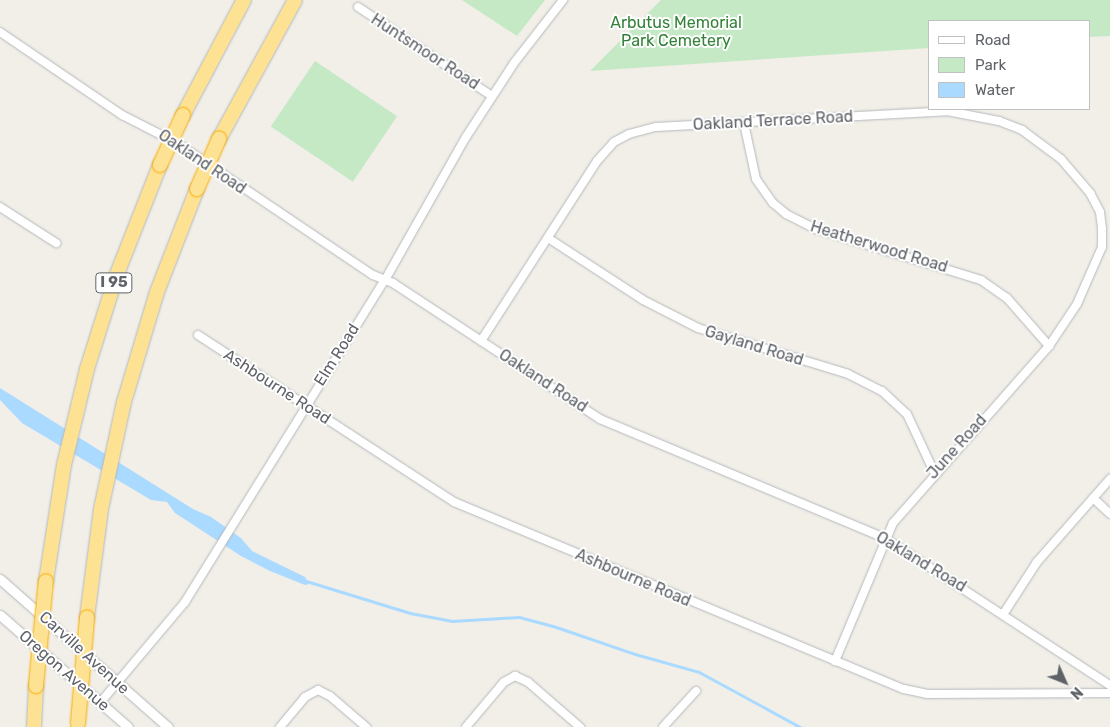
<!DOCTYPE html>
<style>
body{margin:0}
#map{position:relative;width:1110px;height:727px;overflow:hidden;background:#f1efe8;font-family:Rubik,sans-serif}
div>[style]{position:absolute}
.green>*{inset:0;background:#c5e8c5;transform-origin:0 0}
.water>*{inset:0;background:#aadaff}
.stream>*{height:3px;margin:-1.5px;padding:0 1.5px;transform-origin:1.5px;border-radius:1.5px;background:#aadaff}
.roads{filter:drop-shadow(0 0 1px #b5b8bc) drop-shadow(0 0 1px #b5b8bc)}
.minor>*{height:8px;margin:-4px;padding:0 4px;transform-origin:4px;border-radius:4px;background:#fff}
.tertiary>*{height:9px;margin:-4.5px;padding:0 4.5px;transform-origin:4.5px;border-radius:4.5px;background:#fff}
.motorway>*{height:14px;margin:-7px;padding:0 7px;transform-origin:7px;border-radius:7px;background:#fde293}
.bridges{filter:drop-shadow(0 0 1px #f9ab00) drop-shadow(0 0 1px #f9ab00)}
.motorway-bridge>*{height:14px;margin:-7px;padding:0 7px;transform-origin:7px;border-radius:7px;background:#fde293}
span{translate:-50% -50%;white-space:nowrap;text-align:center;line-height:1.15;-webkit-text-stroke:4px #fff;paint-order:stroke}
.shield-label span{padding:1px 4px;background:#fff;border:1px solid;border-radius:4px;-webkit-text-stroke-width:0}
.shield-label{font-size:15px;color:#5f6368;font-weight:700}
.park-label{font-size:16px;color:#348238}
.street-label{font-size:16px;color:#5f6368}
.legend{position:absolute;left:928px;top:20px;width:162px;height:90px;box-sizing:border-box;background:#fff;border:1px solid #bfc1c3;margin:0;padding:6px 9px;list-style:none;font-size:15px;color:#5f6368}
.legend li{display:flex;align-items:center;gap:10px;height:25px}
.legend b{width:25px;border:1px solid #bfc1c3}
.north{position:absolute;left:1040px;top:657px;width:50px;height:50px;-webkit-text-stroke:4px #fff;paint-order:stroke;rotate:134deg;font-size:14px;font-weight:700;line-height:20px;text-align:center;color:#5f6368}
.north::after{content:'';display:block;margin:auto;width:18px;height:22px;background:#5f6368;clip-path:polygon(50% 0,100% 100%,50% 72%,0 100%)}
</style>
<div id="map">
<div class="green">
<div style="clip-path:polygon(462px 0,545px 0,517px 36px)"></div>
<div style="clip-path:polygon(661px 0,1110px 0,1110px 36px,1089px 37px,1089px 21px,929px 21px,929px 48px,590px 71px)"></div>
<div style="left:315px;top:61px;width:99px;height:79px;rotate:34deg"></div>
</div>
<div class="water">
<div style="clip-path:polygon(0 388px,193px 509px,211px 517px,241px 538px,252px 551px,305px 577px,309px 584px,305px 585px,270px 571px,241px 556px,175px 513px,167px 502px,151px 500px,22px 423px,0 400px)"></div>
</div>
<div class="stream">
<div style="left:306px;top:581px;width:109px;rotate:17.1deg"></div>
<div style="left:410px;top:613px;width:43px;rotate:10.8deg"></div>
<div style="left:452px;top:621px;width:67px;rotate:-3.4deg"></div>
<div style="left:519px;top:617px;width:35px;rotate:15deg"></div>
<div style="left:553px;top:626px;width:87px;rotate:18.9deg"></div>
<div style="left:635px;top:654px;width:66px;rotate:15.7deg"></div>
<div style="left:699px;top:672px;width:115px;rotate:28.6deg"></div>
</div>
<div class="roads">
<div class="minor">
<div style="left:358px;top:7px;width:161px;rotate:33.6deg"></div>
<div style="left:0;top:32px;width:148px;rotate:34.2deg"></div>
<div style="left:122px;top:115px;width:62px;rotate:27deg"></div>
<div style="left:177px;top:143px;width:236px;rotate:34deg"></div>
<div style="left:373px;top:275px;width:22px;rotate:22deg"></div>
<div style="left:393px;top:283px;width:248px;rotate:33.3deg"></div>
<div style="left:600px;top:419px;width:309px;rotate:22.7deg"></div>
<div style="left:885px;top:538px;width:269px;rotate:33.2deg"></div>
<div style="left:744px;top:123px;width:57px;rotate:77.9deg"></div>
<div style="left:756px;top:179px;width:29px;rotate:55deg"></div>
<div style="left:773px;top:203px;width:17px;rotate:40deg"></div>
<div style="left:786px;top:214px;width:34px;rotate:27deg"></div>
<div style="left:816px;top:229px;width:173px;rotate:17.2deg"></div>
<div style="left:981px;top:280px;width:32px;rotate:35deg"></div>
<div style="left:1007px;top:298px;width:64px;rotate:48.8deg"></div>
<div style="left:0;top:207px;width:67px;rotate:32.7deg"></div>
<div style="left:548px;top:238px;width:113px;rotate:33.1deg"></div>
<div style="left:643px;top:300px;width:62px;rotate:27deg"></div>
<div style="left:698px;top:328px;width:157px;rotate:17deg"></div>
<div style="left:848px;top:374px;width:38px;rotate:27deg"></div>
<div style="left:882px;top:391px;width:34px;rotate:43deg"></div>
<div style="left:907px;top:414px;width:64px;rotate:65deg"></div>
<div style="left:198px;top:335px;width:306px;rotate:33.1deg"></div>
<div style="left:454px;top:502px;width:487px;rotate:22.6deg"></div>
<div style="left:904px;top:689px;width:24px;rotate:12deg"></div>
<div style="left:927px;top:694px;width:183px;rotate:-0.3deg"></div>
<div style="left:481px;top:341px;width:214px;rotate:-57.2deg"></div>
<div style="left:597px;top:161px;width:25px;rotate:-48deg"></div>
<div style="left:614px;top:142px;width:17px;rotate:-28deg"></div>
<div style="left:629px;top:134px;width:28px;rotate:-15deg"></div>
<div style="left:656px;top:127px;width:291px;rotate:-3.1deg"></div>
<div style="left:947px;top:111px;width:53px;rotate:10.9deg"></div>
<div style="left:999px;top:121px;width:25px;rotate:21deg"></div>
<div style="left:1022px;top:130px;width:49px;rotate:36.6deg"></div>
<div style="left:1061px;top:159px;width:45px;rotate:49.5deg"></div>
<div style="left:1090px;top:193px;width:21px;rotate:62deg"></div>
<div style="left:1100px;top:212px;width:17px;rotate:83deg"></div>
<div style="left:1102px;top:229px;width:18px;rotate:90deg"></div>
<div style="left:1102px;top:247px;width:62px;rotate:113.7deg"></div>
<div style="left:1077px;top:304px;width:50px;rotate:123.7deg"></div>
<div style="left:1049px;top:346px;width:236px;rotate:131.4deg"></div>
<div style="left:893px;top:523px;width:150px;rotate:112.8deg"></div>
<div style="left:1093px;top:498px;width:23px;rotate:43deg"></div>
<div style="left:1004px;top:613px;width:61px;rotate:-57.1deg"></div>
<div style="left:1037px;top:562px;width:111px;rotate:-48.7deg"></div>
<div style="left:100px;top:703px;width:132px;rotate:-49.9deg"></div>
<div style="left:185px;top:602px;width:379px;rotate:-58.2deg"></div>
<div style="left:385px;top:280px;width:164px;rotate:-60.5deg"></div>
<div style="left:466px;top:137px;width:88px;rotate:-57deg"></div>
<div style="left:514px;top:63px;width:80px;rotate:-52.1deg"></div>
<div style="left:280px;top:727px;width:39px;rotate:-50deg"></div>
<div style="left:305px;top:697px;width:15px;rotate:-28deg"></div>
<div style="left:318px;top:690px;width:13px;rotate:27deg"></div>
<div style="left:330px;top:696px;width:48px;rotate:40.7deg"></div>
<div style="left:466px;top:727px;width:59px;rotate:-49.8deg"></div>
<div style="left:504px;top:682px;width:13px;rotate:-29deg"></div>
<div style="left:515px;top:676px;width:14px;rotate:25deg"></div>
<div style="left:528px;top:682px;width:69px;rotate:40.9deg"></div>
<div style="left:663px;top:727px;width:49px;rotate:-47.5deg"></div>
</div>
<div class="tertiary">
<div style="left:0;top:579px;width:224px;rotate:41.4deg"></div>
<div style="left:0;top:615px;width:170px;rotate:41.2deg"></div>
</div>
<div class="motorway">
<div style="left:183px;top:115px;width:130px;rotate:-62.1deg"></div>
<div style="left:219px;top:139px;width:158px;rotate:-61.3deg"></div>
<div style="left:46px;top:581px;width:117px;rotate:-81.2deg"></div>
<div style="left:64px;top:465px;width:99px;rotate:-76.5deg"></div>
<div style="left:87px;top:369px;width:100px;rotate:-72.5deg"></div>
<div style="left:117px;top:274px;width:117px;rotate:-68.5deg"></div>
<div style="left:87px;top:617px;width:109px;rotate:-82.6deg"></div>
<div style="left:101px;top:509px;width:109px;rotate:-77.9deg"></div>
<div style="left:124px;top:402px;width:115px;rotate:-73.3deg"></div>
<div style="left:157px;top:292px;width:110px;rotate:-68.8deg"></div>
<div style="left:34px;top:727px;width:41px;rotate:-87.2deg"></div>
</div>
</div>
<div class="bridges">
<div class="motorway-bridge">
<div style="left:160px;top:165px;width:55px;rotate:-65.3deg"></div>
<div style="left:197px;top:189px;width:55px;rotate:-66.3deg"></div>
<div style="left:36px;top:686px;width:105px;rotate:-84.6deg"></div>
<div style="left:78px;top:723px;width:106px;rotate:-85.1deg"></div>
</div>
</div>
<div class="shield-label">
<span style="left:114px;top:283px">I 95</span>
</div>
<div class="park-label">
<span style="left:676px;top:32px">Arbutus Memorial<br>Park Cemetery</span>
</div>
<div class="street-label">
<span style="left:425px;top:52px;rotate:33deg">Huntsmoor Road</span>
<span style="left:773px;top:121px;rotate:-3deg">Oakland Terrace Road</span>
<span style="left:202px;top:162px;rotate:34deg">Oakland Road</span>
<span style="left:879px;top:247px;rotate:17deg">Heatherwood Road</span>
<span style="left:754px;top:346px;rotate:17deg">Gayland Road</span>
<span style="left:337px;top:355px;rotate:-58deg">Elm Road</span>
<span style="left:543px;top:381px;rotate:33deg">Oakland Road</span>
<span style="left:277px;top:387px;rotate:33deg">Ashbourne Road</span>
<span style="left:957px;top:447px;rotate:-48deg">June Road</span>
<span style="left:921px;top:562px;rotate:31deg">Oakland Road</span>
<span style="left:633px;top:578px;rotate:23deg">Ashbourne Road</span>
<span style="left:84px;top:653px;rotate:42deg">Carville Avenue</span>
<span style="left:64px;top:671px;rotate:41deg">Oregon Avenue</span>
</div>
<ul class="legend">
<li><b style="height:6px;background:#fff"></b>Road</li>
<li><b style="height:14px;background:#c5e8c5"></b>Park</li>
<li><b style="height:14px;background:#aadaff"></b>Water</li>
</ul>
<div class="north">N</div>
</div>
